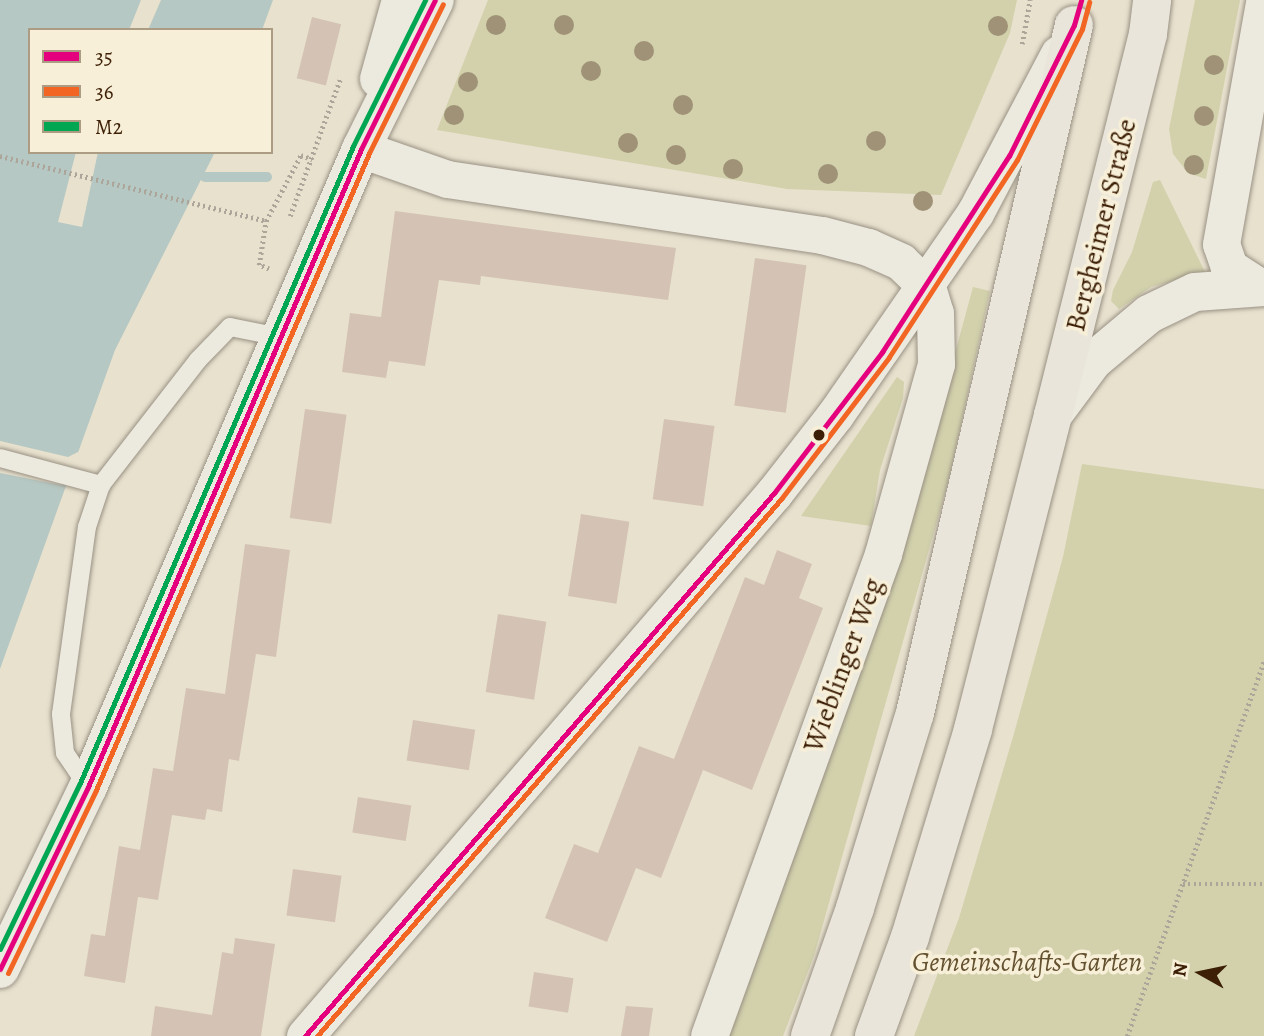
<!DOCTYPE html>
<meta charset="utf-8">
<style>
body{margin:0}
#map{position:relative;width:1264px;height:1036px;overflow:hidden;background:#e8e1ce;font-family:Alegreya,serif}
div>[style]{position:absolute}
.green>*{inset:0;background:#d2d1ac}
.water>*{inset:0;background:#b6c8c3}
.pier>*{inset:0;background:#e8e1ce}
.stream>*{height:10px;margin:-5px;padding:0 5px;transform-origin:5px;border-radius:5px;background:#b6c8c3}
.building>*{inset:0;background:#d4c3b4;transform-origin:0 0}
.path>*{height:4.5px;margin-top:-2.25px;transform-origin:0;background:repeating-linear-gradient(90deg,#aba59a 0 2px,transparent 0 5.5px)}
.roads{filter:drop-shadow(0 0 2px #999183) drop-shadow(0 0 2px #999183)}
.service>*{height:18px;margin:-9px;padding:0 9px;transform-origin:9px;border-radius:9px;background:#ece9df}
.minor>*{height:37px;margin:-18.5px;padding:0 18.5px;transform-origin:18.5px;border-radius:18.5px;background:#ece9df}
.tertiary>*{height:38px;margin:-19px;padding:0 19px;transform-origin:19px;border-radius:19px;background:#ece9df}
.primary>*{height:38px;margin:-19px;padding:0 19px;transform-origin:19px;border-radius:19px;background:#e9e5da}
.trunk>*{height:38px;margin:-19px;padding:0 19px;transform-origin:19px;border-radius:19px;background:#e9e5da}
.bus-1>*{height:5px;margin:-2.5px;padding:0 2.5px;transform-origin:2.5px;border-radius:2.5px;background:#e5007d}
.bus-2>*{height:5px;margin:-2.5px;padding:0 2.5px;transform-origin:2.5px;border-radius:2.5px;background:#f26522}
.bus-3>*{height:5px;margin:-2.5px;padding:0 2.5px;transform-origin:2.5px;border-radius:2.5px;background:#00a651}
.trees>*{width:20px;height:20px;margin:-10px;border-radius:50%;background:#9f9277}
.dots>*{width:19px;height:19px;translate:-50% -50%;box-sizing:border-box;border:4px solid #f7efd8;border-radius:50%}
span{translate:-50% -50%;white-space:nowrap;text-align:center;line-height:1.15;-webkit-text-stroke:7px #f7efd8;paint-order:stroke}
.street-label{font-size:28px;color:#3d1f06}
.park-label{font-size:28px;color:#64512f;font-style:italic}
.legend{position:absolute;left:28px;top:28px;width:245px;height:126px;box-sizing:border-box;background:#f7efd8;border:2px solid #ad9c84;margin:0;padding:9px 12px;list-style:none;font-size:21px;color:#3d1f06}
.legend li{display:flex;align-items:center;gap:14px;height:35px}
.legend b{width:35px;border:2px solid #ad9c84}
.north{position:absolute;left:1166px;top:938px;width:70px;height:70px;-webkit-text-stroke:5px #f7efd8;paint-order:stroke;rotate:279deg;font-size:19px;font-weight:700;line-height:28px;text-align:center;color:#3d1f06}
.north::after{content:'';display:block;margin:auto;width:24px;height:32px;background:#3d1f06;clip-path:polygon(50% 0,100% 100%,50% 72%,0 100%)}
</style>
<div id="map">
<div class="green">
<div style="clip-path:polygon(488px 0,1017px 0,1010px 33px,941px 195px,787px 189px,437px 130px)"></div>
<div style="clip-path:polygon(1195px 0,1240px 0,1206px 179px,1188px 173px,1173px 154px,1169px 129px)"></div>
<div style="clip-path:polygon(1160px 180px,1205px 272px,1151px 287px,1119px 309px,1111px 301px,1113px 290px,1132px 252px,1153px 182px)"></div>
<div style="clip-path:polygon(973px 287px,990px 291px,949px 479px,814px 956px,783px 1036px,724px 1036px,847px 707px,909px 522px)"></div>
<div style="clip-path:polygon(897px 377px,904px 382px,903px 398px,880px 470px,871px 526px,801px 516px)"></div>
<div style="clip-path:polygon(1082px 464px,1264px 489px,1264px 1036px,914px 1036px,959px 918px,1013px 737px,1063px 557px)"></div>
</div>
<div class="water">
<div style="clip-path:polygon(0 0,141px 0,129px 30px,30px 30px,30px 152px,76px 152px,58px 222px,82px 227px,98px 152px,215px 152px,115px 350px,0 669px)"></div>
<div style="clip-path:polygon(161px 0,273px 0,262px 30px,148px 30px)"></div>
</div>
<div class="pier">
<div style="clip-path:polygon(0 441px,68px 457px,82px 450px,75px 472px,61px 485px,0 473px)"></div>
</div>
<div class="stream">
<div style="left:205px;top:177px;width:62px"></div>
</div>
<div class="building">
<div style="left:312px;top:17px;width:30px;height:63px;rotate:14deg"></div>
<div style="clip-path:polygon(395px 211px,676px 248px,668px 300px,481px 276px,480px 285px,439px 280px,425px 366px,389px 361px,386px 378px,342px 372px,350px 313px,381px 317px)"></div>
<div style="left:755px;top:258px;width:52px;height:149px;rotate:8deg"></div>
<div style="left:305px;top:409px;width:42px;height:110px;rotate:8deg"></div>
<div style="left:664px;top:419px;width:51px;height:81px;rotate:8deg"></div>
<div style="left:581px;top:514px;width:49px;height:83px;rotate:9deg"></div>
<div style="clip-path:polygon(245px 544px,290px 550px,276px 657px,256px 654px,239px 761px,229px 759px,222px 812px,207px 809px,205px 820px,172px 815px,158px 900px,138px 897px,125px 983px,84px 976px,91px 934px,105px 936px,119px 846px,140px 850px,153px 768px,173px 771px,186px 688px,225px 694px)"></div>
<div style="clip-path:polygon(777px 550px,812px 564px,799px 598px,823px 608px,752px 790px,703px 770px,661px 878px,636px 868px,607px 942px,545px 918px,574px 844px,598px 853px,639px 746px,674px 759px,745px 577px,764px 585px)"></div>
<div style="left:498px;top:614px;width:49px;height:79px;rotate:9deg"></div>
<div style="left:413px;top:720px;width:63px;height:41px;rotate:9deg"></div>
<div style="left:358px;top:797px;width:54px;height:36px;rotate:9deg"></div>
<div style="left:293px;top:869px;width:49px;height:47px;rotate:8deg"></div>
<div style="clip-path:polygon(235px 938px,275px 944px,261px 1036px,151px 1036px,155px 1006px,212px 1015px,222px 952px,233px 954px)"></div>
<div style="left:534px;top:972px;width:40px;height:35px;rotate:9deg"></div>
<div style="clip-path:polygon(626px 1006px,653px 1008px,649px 1036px,621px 1036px)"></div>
</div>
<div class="path">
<div style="left:1022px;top:44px;width:45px;rotate:-79.7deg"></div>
<div style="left:0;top:156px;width:274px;rotate:13.7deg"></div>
<div style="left:290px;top:216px;width:148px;rotate:-69.9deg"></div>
<div style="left:269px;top:269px;width:11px;rotate:-158deg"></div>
<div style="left:259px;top:265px;width:45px;rotate:-81deg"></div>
<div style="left:266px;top:221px;width:75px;rotate:-62.1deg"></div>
<div style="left:301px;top:155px;width:12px;rotate:20deg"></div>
<div style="left:1183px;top:884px;width:81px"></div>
<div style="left:1127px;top:1036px;width:399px;rotate:-69.9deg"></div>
</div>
<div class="roads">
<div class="service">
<div style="left:0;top:458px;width:105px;rotate:15deg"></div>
<div style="left:88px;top:787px;width:41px;rotate:-124.1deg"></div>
<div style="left:65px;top:753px;width:39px;rotate:-96deg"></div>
<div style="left:61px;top:714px;width:189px;rotate:-82.1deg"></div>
<div style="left:87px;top:527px;width:44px;rotate:-71.6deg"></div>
<div style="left:101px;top:485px;width:158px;rotate:-52.2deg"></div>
<div style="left:198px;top:360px;width:46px;rotate:-45.9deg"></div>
<div style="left:230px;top:327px;width:51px;rotate:11.3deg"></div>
</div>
<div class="minor">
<div style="left:361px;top:149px;width:91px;rotate:19.2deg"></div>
<div style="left:447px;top:179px;width:379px;rotate:8.5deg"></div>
<div style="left:822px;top:235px;width:48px;rotate:14.6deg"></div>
<div style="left:868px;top:247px;width:36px;rotate:24deg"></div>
<div style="left:901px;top:262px;width:36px;rotate:44deg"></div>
<div style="left:927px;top:287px;width:27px;rotate:73deg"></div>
<div style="left:935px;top:313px;width:51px;rotate:88.9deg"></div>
<div style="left:936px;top:364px;width:197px;rotate:105.6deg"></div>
<div style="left:883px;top:554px;width:512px;rotate:109.85deg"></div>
<div style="left:1258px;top:286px;width:35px;rotate:-147deg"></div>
<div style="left:1229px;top:267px;width:24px;rotate:-109deg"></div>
<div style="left:1221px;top:244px;width:245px;rotate:-79.9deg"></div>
<div style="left:305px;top:1036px;width:718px;rotate:-49.18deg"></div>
<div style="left:774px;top:493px;width:99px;rotate:-52deg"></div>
<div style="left:835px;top:415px;width:246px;rotate:-55.3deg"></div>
<div style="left:975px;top:213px;width:180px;rotate:-62.2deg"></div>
</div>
<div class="tertiary">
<div style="left:379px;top:79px;width:82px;rotate:-74.4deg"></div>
<div style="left:1053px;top:415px;width:67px;rotate:-53.5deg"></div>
<div style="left:1093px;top:361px;width:73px;rotate:-40deg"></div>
<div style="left:1149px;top:314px;width:51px;rotate:-25.6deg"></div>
<div style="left:1195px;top:292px;width:69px;rotate:-4.1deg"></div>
<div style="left:0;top:969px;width:202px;rotate:-64.2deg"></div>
<div style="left:88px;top:787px;width:694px;rotate:-66.83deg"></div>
<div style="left:361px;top:149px;width:166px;rotate:-63.6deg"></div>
</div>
<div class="primary">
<div style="left:1053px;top:415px;width:393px;rotate:-76deg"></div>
<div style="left:1148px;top:34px;width:34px;rotate:-83deg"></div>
</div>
<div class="trunk">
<div style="left:810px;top:1036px;width:136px;rotate:-70.6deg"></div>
<div style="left:855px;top:908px;width:204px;rotate:-72.9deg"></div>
<div style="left:915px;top:713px;width:706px;rotate:-76.99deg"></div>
<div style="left:874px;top:1036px;width:105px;rotate:-70deg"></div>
<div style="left:910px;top:937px;width:217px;rotate:-73.1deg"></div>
<div style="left:973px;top:729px;width:324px;rotate:-75.7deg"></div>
</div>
</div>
<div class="bus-1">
<div style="left:0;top:969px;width:202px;rotate:-64.2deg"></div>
<div style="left:88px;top:787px;width:694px;rotate:-66.83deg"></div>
<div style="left:361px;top:149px;width:166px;rotate:-63.6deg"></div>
<div style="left:305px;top:1036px;width:718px;rotate:-49.18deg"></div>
<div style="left:774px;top:493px;width:178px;rotate:-52.5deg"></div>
<div style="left:882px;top:352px;width:234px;rotate:-57.1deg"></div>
<div style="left:1009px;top:156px;width:146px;rotate:-63.6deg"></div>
<div style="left:1074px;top:25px;width:26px;rotate:-74deg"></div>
</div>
<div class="bus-2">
<div style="left:8px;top:973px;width:203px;rotate:-64.3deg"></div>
<div style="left:96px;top:790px;width:693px;rotate:-66.8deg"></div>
<div style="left:369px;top:153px;width:166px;rotate:-63.6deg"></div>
<div style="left:317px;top:1036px;width:710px;rotate:-49.17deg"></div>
<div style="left:781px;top:499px;width:178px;rotate:-52.7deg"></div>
<div style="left:889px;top:357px;width:235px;rotate:-57deg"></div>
<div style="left:1017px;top:160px;width:146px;rotate:-63.6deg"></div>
<div style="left:1082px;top:29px;width:28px;rotate:-75deg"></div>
</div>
<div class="bus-3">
<div style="left:0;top:949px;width:184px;rotate:-64.3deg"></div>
<div style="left:80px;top:783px;width:693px;rotate:-66.8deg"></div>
<div style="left:353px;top:146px;width:163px;rotate:-63.7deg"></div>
</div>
<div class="trees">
<div style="left:496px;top:25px"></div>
<div style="left:564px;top:25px"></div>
<div style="left:998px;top:26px"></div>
<div style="left:644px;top:51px"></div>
<div style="left:1214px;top:65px"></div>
<div style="left:591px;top:71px"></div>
<div style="left:468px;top:82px"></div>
<div style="left:683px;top:105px"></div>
<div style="left:454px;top:115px"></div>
<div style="left:1204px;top:116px"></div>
<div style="left:876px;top:141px"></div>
<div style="left:628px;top:143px"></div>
<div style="left:676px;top:155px"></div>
<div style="left:1194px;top:165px"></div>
<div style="left:733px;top:169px"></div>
<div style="left:828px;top:174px"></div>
<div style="left:923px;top:201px"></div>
</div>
<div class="dots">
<div style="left:819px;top:435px;background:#3d1f06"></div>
</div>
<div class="street-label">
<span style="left:1101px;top:225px;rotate:-76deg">Bergheimer Straße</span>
<span style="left:843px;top:665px;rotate:-70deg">Wieblinger Weg</span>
</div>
<div class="park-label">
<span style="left:1027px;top:962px">Gemeinschafts-Garten</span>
</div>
<ul class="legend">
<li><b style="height:9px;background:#e5007d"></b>35</li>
<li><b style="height:9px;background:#f26522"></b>36</li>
<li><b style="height:9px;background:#00a651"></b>M2</li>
</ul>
<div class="north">N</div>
</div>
